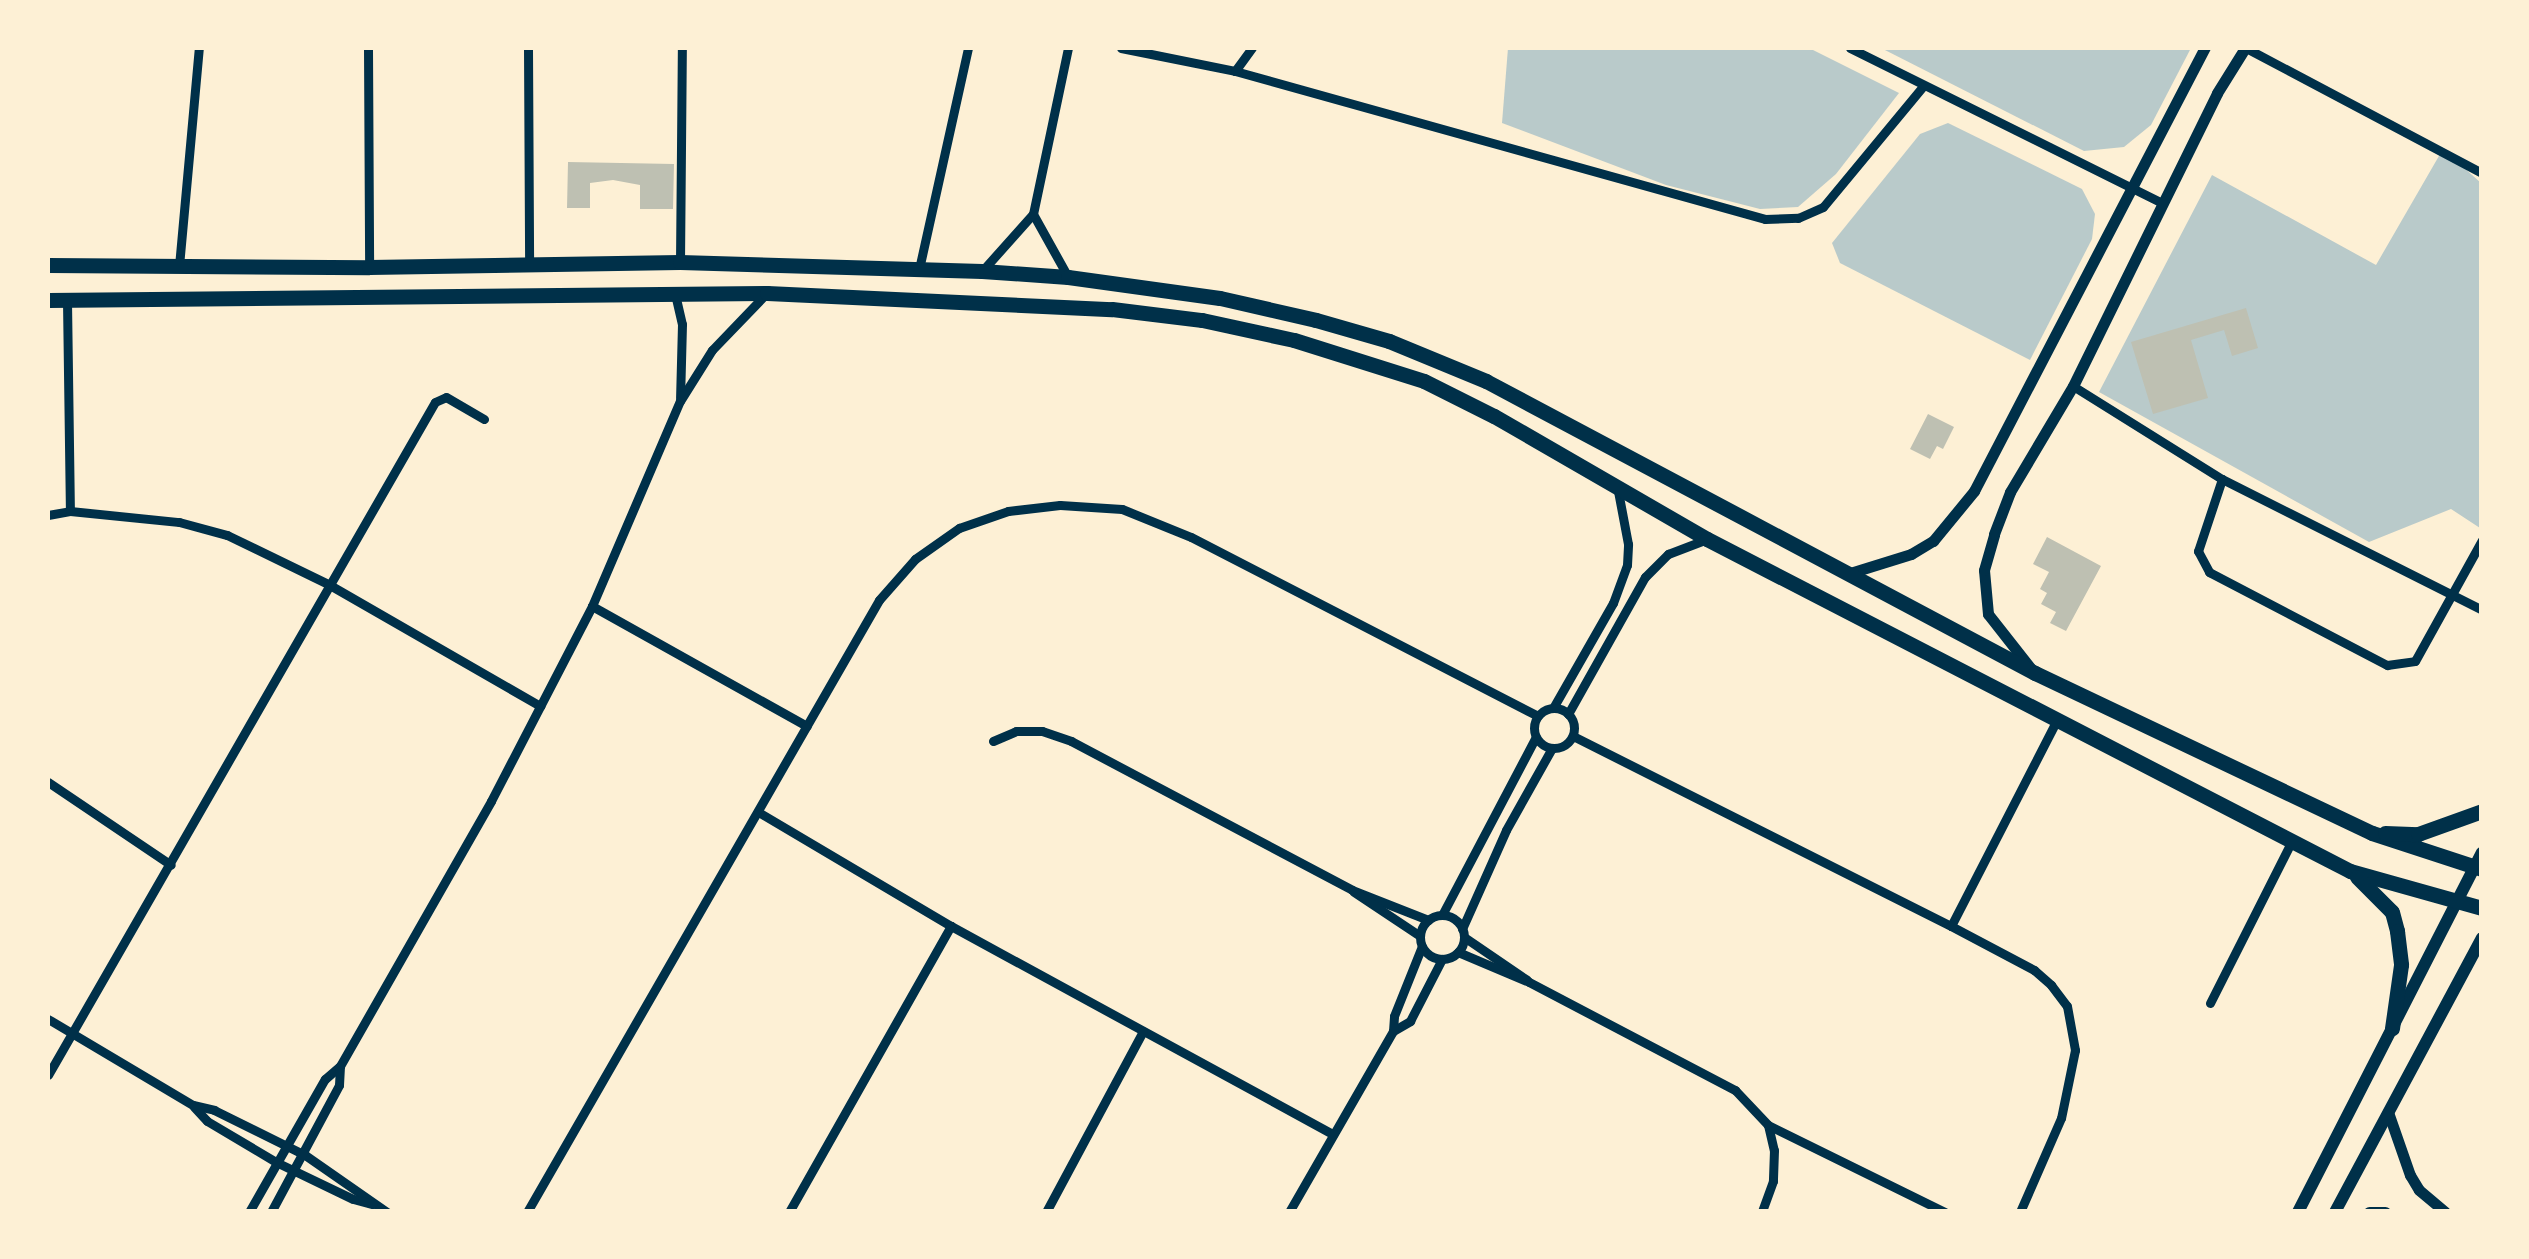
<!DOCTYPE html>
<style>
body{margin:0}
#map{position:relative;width:2529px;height:1259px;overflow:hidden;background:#fdf0d5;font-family:"Alegreya Sans",sans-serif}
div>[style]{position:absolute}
.green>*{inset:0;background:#b9caca}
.building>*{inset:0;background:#bec0b2}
.minor>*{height:9px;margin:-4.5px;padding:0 4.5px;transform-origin:4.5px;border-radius:4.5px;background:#003049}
.minor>.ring{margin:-4.5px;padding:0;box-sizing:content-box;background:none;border:9px solid #003049;border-radius:50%}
.tertiary>*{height:11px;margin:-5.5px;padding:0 5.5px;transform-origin:5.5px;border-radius:5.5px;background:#003049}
.secondary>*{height:12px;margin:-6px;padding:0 6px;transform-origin:6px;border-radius:6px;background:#003049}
.trunk>*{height:15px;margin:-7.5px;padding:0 7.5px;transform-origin:7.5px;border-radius:7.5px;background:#003049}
span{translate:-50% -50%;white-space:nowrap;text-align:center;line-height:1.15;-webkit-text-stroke:9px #fdf0d5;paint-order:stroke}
.frame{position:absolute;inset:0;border:50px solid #fdf0d5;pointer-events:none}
</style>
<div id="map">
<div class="green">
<div style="clip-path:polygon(1508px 48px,1809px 48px,1899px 93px,1836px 174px,1798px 207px,1760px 209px,1666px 185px,1502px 123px)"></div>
<div style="clip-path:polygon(1881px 48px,2191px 48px,2151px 125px,2124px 147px,2084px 151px)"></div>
<div style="clip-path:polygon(1948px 123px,2082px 189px,2095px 214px,2092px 239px,2030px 360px,1840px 263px,1832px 243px,1920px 134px)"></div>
<div style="clip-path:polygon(2443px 149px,2481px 183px,2480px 528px,2451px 509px,2369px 542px,2099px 392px,2212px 175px,2376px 265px)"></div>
</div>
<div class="building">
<div style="clip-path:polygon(568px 162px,674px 164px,673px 209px,640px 209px,640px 185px,613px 180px,590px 183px,590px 208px,567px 208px)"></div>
<div style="clip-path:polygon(2246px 308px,2258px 348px,2232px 356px,2224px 330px,2191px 340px,2208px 398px,2153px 414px,2131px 342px)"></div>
<div style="clip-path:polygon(1928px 414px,1954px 427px,1943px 449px,1937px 446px,1930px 459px,1910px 449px)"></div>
<div style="clip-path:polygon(2047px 537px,2101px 566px,2066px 631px,2050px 623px,2056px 612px,2041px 604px,2047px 593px,2040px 589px,2049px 572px,2033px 564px)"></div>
</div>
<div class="minor">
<div style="left:368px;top:48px;width:219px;rotate:89.7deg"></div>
<div style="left:528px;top:48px;width:217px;rotate:89.7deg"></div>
<div style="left:1121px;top:48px;width:116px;rotate:11.4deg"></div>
<div style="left:1235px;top:71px;width:550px;rotate:15.6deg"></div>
<div style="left:1765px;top:219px;width:33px;rotate:-2deg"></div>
<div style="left:1798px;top:218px;width:27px;rotate:-24deg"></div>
<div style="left:1823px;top:207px;width:157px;rotate:-50.4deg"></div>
<div style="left:1850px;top:48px;width:348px;rotate:26.4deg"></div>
<div style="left:2246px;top:48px;width:267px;rotate:27.9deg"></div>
<div style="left:1235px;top:71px;width:29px;rotate:-54deg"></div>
<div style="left:1033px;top:214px;width:72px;rotate:60.9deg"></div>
<div style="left:680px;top:262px;width:214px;rotate:-89.5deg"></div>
<div style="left:179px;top:266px;width:219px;rotate:-84.8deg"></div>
<div style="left:919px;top:269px;width:226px;rotate:-77.5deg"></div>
<div style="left:982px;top:271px;width:76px;rotate:-48.2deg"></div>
<div style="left:1033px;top:214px;width:170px;rotate:-78.1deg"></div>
<div style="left:675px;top:294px;width:31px;rotate:77deg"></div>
<div style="left:682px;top:324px;width:74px;rotate:91.5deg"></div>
<div style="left:67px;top:301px;width:210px;rotate:89.2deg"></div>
<div style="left:2073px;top:386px;width:176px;rotate:32deg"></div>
<div style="left:2222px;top:479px;width:291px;rotate:26.7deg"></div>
<div style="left:2222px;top:479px;width:76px;rotate:108.4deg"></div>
<div style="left:2198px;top:551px;width:24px;rotate:62deg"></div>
<div style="left:2209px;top:572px;width:201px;rotate:27.6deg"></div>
<div style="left:2387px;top:665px;width:28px;rotate:-8deg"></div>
<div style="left:2415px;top:661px;width:138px;rotate:-61deg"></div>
<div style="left:48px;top:515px;width:22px;rotate:-10deg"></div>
<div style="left:70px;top:511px;width:110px;rotate:5.8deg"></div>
<div style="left:179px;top:522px;width:50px;rotate:15.2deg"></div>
<div style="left:227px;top:535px;width:112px;rotate:25.9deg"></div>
<div style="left:328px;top:584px;width:245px;rotate:29.9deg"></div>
<div style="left:592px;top:606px;width:246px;rotate:29.2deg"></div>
<div style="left:1553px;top:708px;width:121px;rotate:-60.3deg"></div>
<div style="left:1613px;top:603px;width:40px;rotate:-69.8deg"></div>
<div style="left:1627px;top:565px;width:21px;rotate:-87deg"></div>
<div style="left:1628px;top:544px;width:54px;rotate:-100.7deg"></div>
<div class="ring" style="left:1534px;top:708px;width:31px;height:31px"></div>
<div style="left:1568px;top:714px;width:157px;rotate:-60.7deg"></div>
<div style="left:1645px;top:577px;width:33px;rotate:-45deg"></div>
<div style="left:1668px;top:554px;width:42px;rotate:-21deg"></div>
<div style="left:1573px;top:736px;width:423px;rotate:26.7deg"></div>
<div style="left:1951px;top:926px;width:94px;rotate:27.9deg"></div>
<div style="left:2034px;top:970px;width:23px;rotate:41deg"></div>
<div style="left:2051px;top:985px;width:26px;rotate:53deg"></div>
<div style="left:2067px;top:1006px;width:45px;rotate:79.7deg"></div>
<div style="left:2075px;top:1050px;width:69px;rotate:101.6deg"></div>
<div style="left:2061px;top:1118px;width:103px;rotate:113.6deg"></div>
<div style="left:993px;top:741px;width:25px;rotate:-23deg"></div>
<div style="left:1016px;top:731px;width:26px"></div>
<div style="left:1042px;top:731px;width:31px;rotate:19deg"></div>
<div style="left:1071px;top:741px;width:318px;rotate:27.9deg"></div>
<div style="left:1352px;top:890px;width:82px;rotate:21.5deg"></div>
<div style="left:48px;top:782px;width:148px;rotate:34deg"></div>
<div style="left:760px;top:813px;width:222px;rotate:30.6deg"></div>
<div style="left:951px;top:926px;width:435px;rotate:28.6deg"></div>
<div style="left:1354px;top:892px;width:79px;rotate:33.7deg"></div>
<div style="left:1442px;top:915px;width:201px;rotate:-62.2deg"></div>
<div class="ring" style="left:1420px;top:915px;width:35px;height:35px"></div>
<div style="left:1951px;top:926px;width:232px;rotate:-62.8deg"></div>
<div style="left:1462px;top:929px;width:108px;rotate:-66deg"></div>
<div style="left:1506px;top:830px;width:94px;rotate:-60.7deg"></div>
<div style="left:1464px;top:937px;width:76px;rotate:34.3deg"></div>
<div style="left:1458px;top:952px;width:77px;rotate:22.9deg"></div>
<div style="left:1529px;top:982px;width:233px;rotate:27.7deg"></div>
<div style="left:1735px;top:1090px;width:48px;rotate:46.7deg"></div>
<div style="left:1768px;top:1125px;width:26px;rotate:77deg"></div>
<div style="left:1774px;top:1150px;width:31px;rotate:92deg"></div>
<div style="left:1773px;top:1181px;width:33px;rotate:110deg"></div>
<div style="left:2210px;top:1003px;width:182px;rotate:-63.2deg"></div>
<div style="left:48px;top:1019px;width:169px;rotate:30.7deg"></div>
<div style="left:193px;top:1105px;width:22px;rotate:13deg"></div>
<div style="left:214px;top:1110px;width:102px;rotate:26.3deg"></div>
<div style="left:305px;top:1155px;width:100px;rotate:34.8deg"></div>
<div style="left:1393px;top:1031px;width:20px;rotate:-30deg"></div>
<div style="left:1410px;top:1021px;width:70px;rotate:-62.7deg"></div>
<div style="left:48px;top:1075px;width:776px;rotate:-60.1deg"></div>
<div style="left:435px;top:402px;width:12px;rotate:-24deg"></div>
<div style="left:446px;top:397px;width:44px;rotate:30.1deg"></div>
<div style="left:194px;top:1107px;width:19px;rotate:47deg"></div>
<div style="left:207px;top:1121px;width:80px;rotate:30.7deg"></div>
<div style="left:276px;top:1162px;width:85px;rotate:25.7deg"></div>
<div style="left:353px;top:1199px;width:20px;rotate:15deg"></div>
<div style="left:1768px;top:1125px;width:197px;rotate:26.2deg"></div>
<div style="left:249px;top:1212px;width:153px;rotate:-60.3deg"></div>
<div style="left:325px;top:1079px;width:20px;rotate:-41deg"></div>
<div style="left:340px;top:1066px;width:305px;rotate:-60.3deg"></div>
<div style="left:491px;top:801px;width:220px;rotate:-62.6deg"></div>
<div style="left:592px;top:606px;width:223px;rotate:-66.8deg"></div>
<div style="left:680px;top:401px;width:60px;rotate:-57.9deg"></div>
<div style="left:712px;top:350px;width:76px;rotate:-46.1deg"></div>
<div style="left:271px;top:1212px;width:144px;rotate:-61.8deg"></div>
<div style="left:339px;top:1085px;width:19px;rotate:-87deg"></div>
<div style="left:527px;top:1212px;width:706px;rotate:-60.09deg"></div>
<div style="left:879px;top:600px;width:55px;rotate:-48.7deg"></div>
<div style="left:915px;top:559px;width:54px;rotate:-35.2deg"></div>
<div style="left:959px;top:528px;width:52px;rotate:-19.1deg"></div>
<div style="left:1008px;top:511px;width:52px;rotate:-6.6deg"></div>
<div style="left:1060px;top:505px;width:62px;rotate:3.7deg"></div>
<div style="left:1122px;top:509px;width:74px;rotate:22.1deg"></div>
<div style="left:1191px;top:537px;width:390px;rotate:27.3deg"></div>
<div style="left:789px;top:1212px;width:329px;rotate:-60.5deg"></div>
<div style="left:1046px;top:1212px;width:205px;rotate:-61.8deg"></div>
<div style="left:1289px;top:1212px;width:209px;rotate:-60.1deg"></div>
<div style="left:1393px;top:1031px;width:15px;rotate:-86deg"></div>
<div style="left:1394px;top:1016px;width:75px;rotate:-68.2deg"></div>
</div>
<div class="tertiary">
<div style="left:1850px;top:573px;width:64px;rotate:-17.3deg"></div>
<div style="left:1911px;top:554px;width:26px;rotate:-31deg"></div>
<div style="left:1933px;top:541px;width:65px;rotate:-50.6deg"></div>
<div style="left:1974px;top:491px;width:500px;rotate:-62.5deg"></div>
<div style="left:2032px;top:670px;width:71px;rotate:-128.2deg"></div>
<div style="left:1988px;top:614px;width:44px;rotate:-95.2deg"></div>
<div style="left:1984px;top:570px;width:37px;rotate:-74deg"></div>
<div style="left:1994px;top:534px;width:45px;rotate:-69.1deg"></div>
<div style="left:2010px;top:492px;width:123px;rotate:-59.3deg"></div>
<div style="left:2073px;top:386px;width:326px;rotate:-63.8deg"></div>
<div style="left:2217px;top:93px;width:53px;rotate:-58.1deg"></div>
<div style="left:2388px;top:1112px;width:67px;rotate:70.8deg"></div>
<div style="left:2410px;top:1175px;width:17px;rotate:59deg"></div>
<div style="left:2419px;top:1190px;width:34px;rotate:40deg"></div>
<div style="left:2369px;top:1212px;width:16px"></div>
</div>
<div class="secondary">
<div style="left:2298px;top:1212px;width:404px;rotate:-62.9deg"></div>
<div style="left:2335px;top:1212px;width:311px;rotate:-61.8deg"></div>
</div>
<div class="trunk">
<div style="left:48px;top:265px;width:321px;rotate:0.4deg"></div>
<div style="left:369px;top:267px;width:311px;rotate:-0.9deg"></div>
<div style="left:680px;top:262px;width:302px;rotate:1.7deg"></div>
<div style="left:982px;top:271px;width:86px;rotate:4deg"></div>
<div style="left:1068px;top:277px;width:153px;rotate:7.9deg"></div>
<div style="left:1220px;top:298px;width:98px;rotate:12.9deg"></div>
<div style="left:1316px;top:320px;width:76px;rotate:16deg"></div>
<div style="left:1389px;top:341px;width:105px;rotate:22.4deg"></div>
<div style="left:1486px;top:381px;width:622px;rotate:28.01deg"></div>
<div style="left:2035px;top:673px;width:373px;rotate:25.4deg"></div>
<div style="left:2372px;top:833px;width:116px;rotate:18.1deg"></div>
<div style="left:48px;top:300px;width:719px;rotate:-0.56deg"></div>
<div style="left:767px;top:293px;width:345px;rotate:2.7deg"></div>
<div style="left:1112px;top:309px;width:91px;rotate:7deg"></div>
<div style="left:1202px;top:320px;width:94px;rotate:12.3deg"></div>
<div style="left:1294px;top:340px;width:136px;rotate:17.5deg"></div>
<div style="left:1424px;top:381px;width:78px;rotate:26.6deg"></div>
<div style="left:1494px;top:416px;width:246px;rotate:30deg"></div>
<div style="left:1707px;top:539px;width:724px;rotate:27.31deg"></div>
<div style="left:2350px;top:871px;width:137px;rotate:15.7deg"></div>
<div style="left:2385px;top:833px;width:33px;rotate:2deg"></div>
<div style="left:2418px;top:834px;width:68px;rotate:-19.8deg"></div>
<div style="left:2357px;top:877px;width:49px;rotate:45deg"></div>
<div style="left:2392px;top:912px;width:20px;rotate:75deg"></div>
<div style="left:2397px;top:931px;width:34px;rotate:83deg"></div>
<div style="left:2401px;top:965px;width:64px;rotate:98.1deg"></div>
</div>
<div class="frame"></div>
</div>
